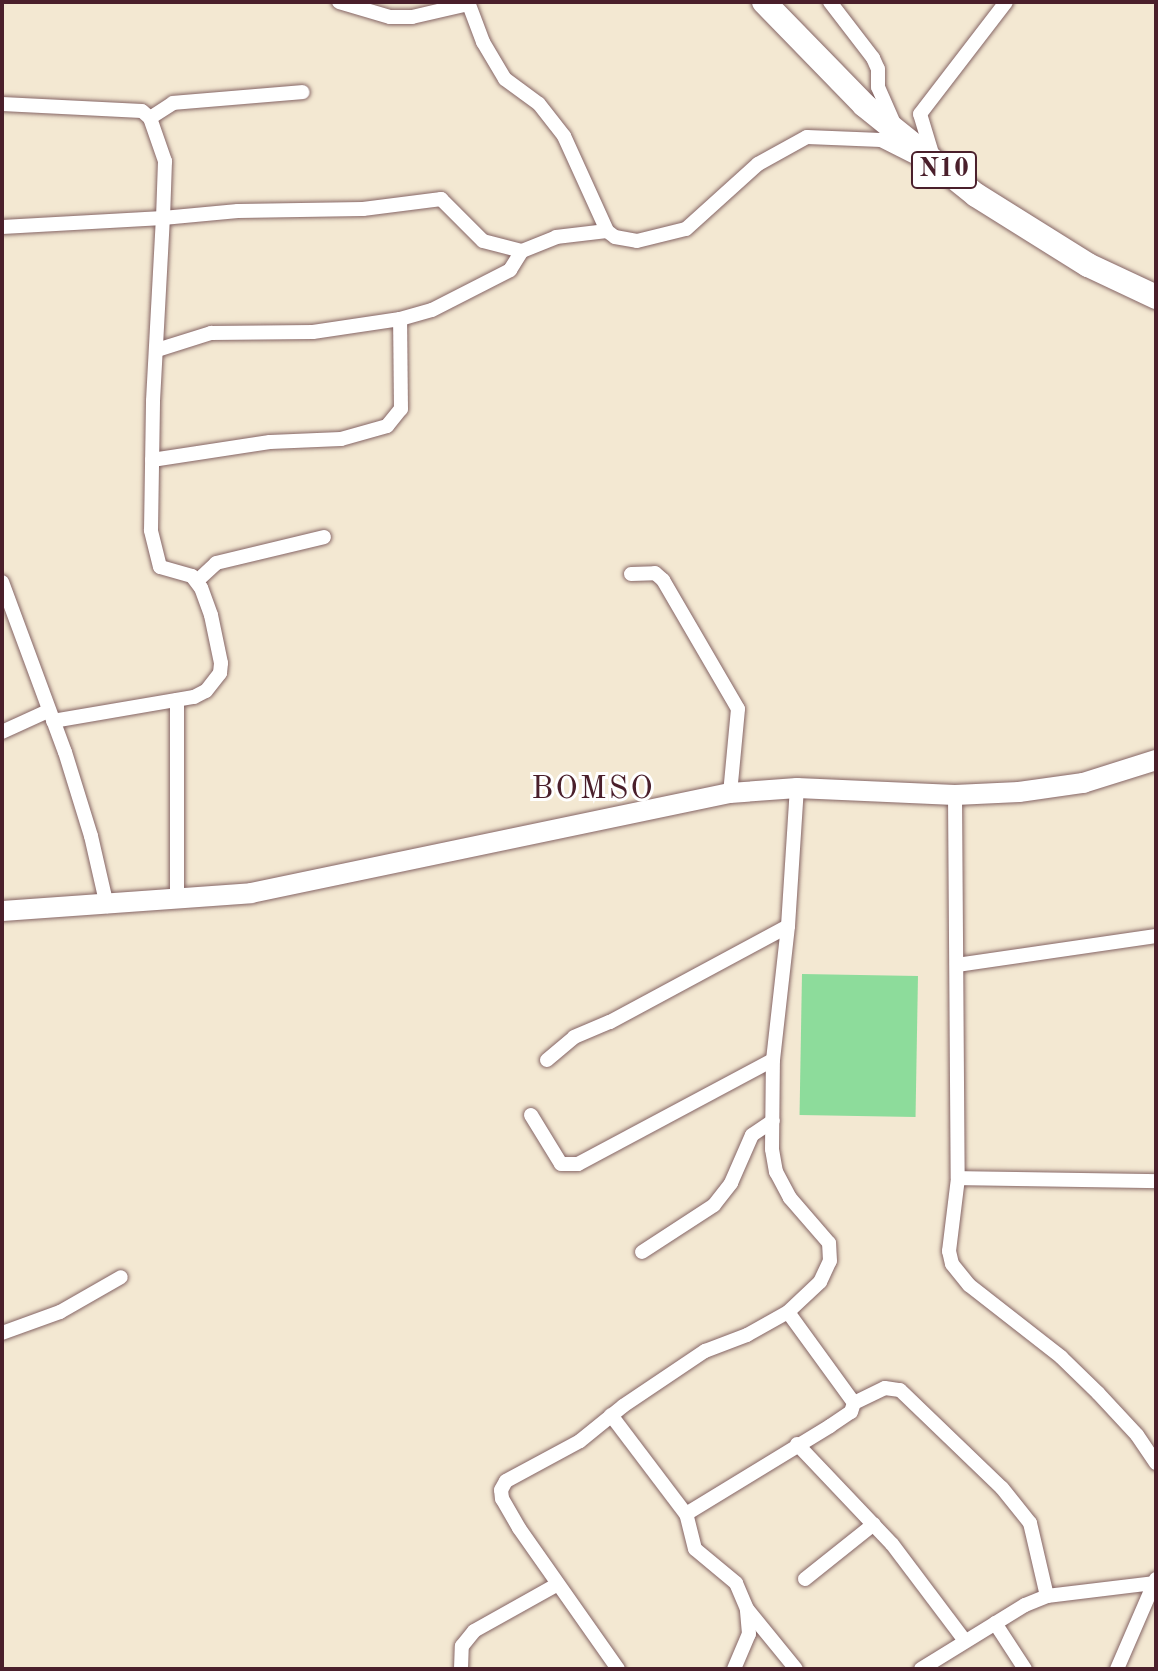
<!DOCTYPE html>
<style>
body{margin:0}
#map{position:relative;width:1158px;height:1671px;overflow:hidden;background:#f3e8d2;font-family:"Old Standard TT",serif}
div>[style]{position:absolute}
.green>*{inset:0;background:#8ddc9b;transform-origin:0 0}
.roads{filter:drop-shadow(0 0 2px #856565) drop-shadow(0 0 2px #856565)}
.street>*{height:14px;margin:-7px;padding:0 7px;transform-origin:7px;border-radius:7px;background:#fff}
.secondary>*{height:20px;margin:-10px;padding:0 10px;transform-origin:10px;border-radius:10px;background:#fff}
.highway>*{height:24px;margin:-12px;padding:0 12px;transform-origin:12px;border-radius:12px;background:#fff}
span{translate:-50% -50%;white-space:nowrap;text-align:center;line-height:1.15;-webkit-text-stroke:6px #fff;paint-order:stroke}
.shield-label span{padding:2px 6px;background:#fff;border:2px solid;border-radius:6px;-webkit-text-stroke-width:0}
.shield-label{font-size:26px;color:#4a1f2b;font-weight:700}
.quarter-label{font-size:32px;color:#4a1f2b;letter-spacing:2px}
.frame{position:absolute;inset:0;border:4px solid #4a1f2b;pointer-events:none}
</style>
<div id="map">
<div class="green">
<div style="left:802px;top:974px;width:116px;height:141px;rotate:1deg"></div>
</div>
<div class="roads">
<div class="street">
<div style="left:339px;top:2px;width:53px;rotate:16.4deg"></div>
<div style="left:390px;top:17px;width:22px"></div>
<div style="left:412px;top:17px;width:57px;rotate:-13.1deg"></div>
<div style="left:468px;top:2px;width:43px;rotate:69.4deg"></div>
<div style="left:483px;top:42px;width:43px;rotate:59.3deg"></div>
<div style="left:505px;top:79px;width:42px;rotate:36.3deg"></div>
<div style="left:539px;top:104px;width:41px;rotate:52deg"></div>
<div style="left:564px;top:136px;width:104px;rotate:65.6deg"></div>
<div style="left:607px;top:231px;width:10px;rotate:37deg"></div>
<div style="left:615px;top:237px;width:22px;rotate:10deg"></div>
<div style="left:637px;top:241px;width:50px;rotate:-13.8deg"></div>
<div style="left:686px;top:229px;width:97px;rotate:-42.1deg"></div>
<div style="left:758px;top:164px;width:56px;rotate:-28.9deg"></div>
<div style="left:807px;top:137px;width:74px;rotate:2.3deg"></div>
<div style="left:881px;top:140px;width:40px;rotate:26.6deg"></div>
<div style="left:830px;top:2px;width:71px;rotate:52.5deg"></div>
<div style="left:873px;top:58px;width:12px;rotate:66deg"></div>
<div style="left:878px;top:69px;width:18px;rotate:90deg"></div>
<div style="left:878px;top:87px;width:43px;rotate:66.4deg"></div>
<div style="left:2px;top:104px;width:140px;rotate:2.9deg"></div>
<div style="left:142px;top:111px;width:11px;rotate:41deg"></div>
<div style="left:150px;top:118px;width:46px;rotate:70.8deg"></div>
<div style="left:165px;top:161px;width:57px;rotate:92deg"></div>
<div style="left:163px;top:218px;width:161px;rotate:176.8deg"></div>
<div style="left:150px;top:118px;width:27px;rotate:-33deg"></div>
<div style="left:173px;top:103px;width:130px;rotate:-4.8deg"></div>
<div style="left:934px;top:160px;width:48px;rotate:-106.9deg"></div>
<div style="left:920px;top:114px;width:141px;rotate:-52.5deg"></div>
<div style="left:157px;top:350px;width:57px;rotate:-17.5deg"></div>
<div style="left:211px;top:333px;width:102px;rotate:-0.6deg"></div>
<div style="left:313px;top:332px;width:88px;rotate:-8.5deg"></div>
<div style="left:400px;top:319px;width:33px;rotate:-16deg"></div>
<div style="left:432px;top:310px;width:88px;rotate:-27.1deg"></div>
<div style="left:510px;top:270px;width:22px;rotate:-58deg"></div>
<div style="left:152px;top:460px;width:119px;rotate:-8.7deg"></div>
<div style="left:270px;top:442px;width:71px;rotate:-2.4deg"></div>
<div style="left:341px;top:439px;width:48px;rotate:-15.8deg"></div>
<div style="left:387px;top:426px;width:22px;rotate:-51deg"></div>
<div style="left:401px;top:409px;width:90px;rotate:-90.6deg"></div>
<div style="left:631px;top:574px;width:24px;rotate:-2deg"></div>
<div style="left:655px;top:573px;width:11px;rotate:41deg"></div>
<div style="left:663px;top:580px;width:149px;rotate:59.8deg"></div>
<div style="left:738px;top:709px;width:84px;rotate:95.4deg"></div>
<div style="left:197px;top:581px;width:26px;rotate:-43deg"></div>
<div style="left:216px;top:563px;width:111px;rotate:-13.5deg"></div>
<div style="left:2px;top:582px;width:181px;rotate:69.7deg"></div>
<div style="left:65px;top:752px;width:88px;rotate:72.8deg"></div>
<div style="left:91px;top:836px;width:72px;rotate:77.1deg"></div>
<div style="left:177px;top:700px;width:197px;rotate:90deg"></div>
<div style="left:53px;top:721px;width:143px;rotate:-9.7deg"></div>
<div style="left:194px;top:697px;width:13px;rotate:-27deg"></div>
<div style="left:206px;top:691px;width:23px;rotate:-52deg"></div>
<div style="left:220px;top:673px;width:10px;rotate:-84deg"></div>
<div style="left:221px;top:663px;width:49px;rotate:-101.8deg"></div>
<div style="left:211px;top:615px;width:29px;rotate:-110deg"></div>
<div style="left:201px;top:588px;width:15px;rotate:-127deg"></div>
<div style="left:192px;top:576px;width:33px;rotate:-164deg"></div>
<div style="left:160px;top:567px;width:38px;rotate:-104deg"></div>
<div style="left:151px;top:530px;width:129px;rotate:-89.1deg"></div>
<div style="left:153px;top:401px;width:183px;rotate:-86.9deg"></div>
<div style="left:163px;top:218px;width:75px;rotate:-5.3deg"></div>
<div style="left:238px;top:211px;width:125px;rotate:-0.9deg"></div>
<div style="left:363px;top:209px;width:79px;rotate:-7.3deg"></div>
<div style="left:441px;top:199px;width:59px;rotate:45deg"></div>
<div style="left:483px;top:241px;width:40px;rotate:14.4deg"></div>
<div style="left:522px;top:251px;width:37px;rotate:-22deg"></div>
<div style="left:556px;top:237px;width:51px;rotate:-6.7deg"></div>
<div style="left:2px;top:732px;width:51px;rotate:-24.5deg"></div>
<div style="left:955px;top:795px;width:383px;rotate:89.6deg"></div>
<div style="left:958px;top:1178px;width:74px;rotate:97deg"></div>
<div style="left:949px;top:1251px;width:13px;rotate:77deg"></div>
<div style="left:952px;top:1264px;width:27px;rotate:51deg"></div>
<div style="left:969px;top:1285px;width:117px;rotate:38deg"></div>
<div style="left:1061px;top:1357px;width:52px;rotate:44.2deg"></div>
<div style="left:1098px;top:1393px;width:57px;rotate:47.1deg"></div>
<div style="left:1137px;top:1435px;width:34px;rotate:56deg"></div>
<div style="left:957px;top:965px;width:201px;rotate:-8.3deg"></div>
<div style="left:547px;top:1060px;width:35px;rotate:-40deg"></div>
<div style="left:574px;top:1037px;width:39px;rotate:-23deg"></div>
<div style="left:610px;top:1022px;width:202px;rotate:-28.3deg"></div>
<div style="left:531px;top:1115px;width:57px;rotate:58.5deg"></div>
<div style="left:561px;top:1164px;width:17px"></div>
<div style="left:578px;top:1164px;width:221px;rotate:-28.1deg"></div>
<div style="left:958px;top:1178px;width:198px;rotate:0.9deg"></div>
<div style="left:642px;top:1252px;width:86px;rotate:-33.1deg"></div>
<div style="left:714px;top:1205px;width:28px;rotate:-52deg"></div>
<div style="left:731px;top:1183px;width:52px;rotate:-66.4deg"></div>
<div style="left:752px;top:1135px;width:25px;rotate:-34deg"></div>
<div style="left:2px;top:1333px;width:62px;rotate:-19.9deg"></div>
<div style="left:60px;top:1312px;width:70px;rotate:-29.8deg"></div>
<div style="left:854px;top:1403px;width:34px;rotate:-26deg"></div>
<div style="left:885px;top:1388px;width:15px;rotate:8deg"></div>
<div style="left:900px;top:1390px;width:141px;rotate:43.9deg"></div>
<div style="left:1002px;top:1488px;width:45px;rotate:51.3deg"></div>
<div style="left:1030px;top:1523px;width:75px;rotate:76.9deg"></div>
<div style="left:611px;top:1415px;width:124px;rotate:52.9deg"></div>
<div style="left:797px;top:1444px;width:138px;rotate:46.5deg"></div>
<div style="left:892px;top:1544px;width:121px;rotate:53deg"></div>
<div style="left:805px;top:1579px;width:88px;rotate:-38.6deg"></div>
<div style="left:747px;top:1609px;width:77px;rotate:50.8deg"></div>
<div style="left:995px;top:1623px;width:55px;rotate:56.9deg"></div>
<div style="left:461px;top:1669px;width:23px;rotate:-88deg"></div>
<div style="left:462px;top:1646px;width:19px;rotate:-51deg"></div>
<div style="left:474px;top:1631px;width:96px;rotate:-29.2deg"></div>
<div style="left:618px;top:1669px;width:172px;rotate:-125.1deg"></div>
<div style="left:519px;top:1528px;width:34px;rotate:-120deg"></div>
<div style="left:502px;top:1499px;width:9px;rotate:-96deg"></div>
<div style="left:501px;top:1490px;width:10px;rotate:-61deg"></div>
<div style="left:506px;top:1481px;width:84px;rotate:-28.4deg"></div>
<div style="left:580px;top:1441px;width:55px;rotate:-39.1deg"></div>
<div style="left:623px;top:1406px;width:99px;rotate:-33.9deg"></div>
<div style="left:705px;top:1351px;width:45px;rotate:-20.9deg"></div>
<div style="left:747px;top:1335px;width:47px;rotate:-29.3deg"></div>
<div style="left:788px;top:1312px;width:44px;rotate:-43.2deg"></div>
<div style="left:820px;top:1282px;width:23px;rotate:-65deg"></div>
<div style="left:830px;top:1261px;width:18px;rotate:-93deg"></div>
<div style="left:829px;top:1243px;width:60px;rotate:-130.9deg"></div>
<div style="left:790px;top:1198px;width:30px;rotate:-118deg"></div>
<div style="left:776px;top:1172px;width:23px;rotate:-100deg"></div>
<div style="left:772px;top:1149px;width:89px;rotate:-89.4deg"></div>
<div style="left:773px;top:1060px;width:135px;rotate:-83.6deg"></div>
<div style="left:788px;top:926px;width:138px;rotate:-86.3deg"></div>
<div style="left:734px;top:1669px;width:38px;rotate:-67deg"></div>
<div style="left:749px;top:1634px;width:25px;rotate:-95deg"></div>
<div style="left:747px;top:1609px;width:28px;rotate:-113deg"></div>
<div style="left:736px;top:1583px;width:53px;rotate:-140.3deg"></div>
<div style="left:695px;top:1549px;width:36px;rotate:-104deg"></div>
<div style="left:686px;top:1514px;width:169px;rotate:-31.4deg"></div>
<div style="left:830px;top:1426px;width:25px;rotate:-34deg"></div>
<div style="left:851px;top:1412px;width:9px;rotate:-72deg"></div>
<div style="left:854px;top:1403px;width:112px;rotate:-126deg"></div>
<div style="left:921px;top:1669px;width:122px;rotate:-31.6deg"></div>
<div style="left:1025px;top:1605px;width:24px;rotate:-22deg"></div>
<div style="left:1047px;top:1596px;width:109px;rotate:-6.9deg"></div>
<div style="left:1117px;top:1669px;width:98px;rotate:-66.6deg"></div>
</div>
<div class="secondary">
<div style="left:2px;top:911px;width:250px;rotate:-4.1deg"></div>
<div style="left:251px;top:893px;width:489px;rotate:-11.8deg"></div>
<div style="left:730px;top:793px;width:67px;rotate:-4.3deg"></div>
<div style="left:797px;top:788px;width:158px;rotate:2.5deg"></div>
<div style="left:955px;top:795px;width:64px;rotate:-2.7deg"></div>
<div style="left:1019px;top:792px;width:65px;rotate:-8deg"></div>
<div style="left:1083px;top:783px;width:77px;rotate:-17.5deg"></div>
</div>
<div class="highway">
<div style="left:764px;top:2px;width:144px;rotate:45.8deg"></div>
<div style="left:864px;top:105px;width:144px;rotate:38.8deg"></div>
<div style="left:976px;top:195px;width:132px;rotate:32deg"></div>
<div style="left:1088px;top:265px;width:75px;rotate:25.2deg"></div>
</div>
</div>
<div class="shield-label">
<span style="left:944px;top:170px">N10</span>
</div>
<div class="quarter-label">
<span style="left:593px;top:790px">BOMSO</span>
</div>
<div class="frame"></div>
</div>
